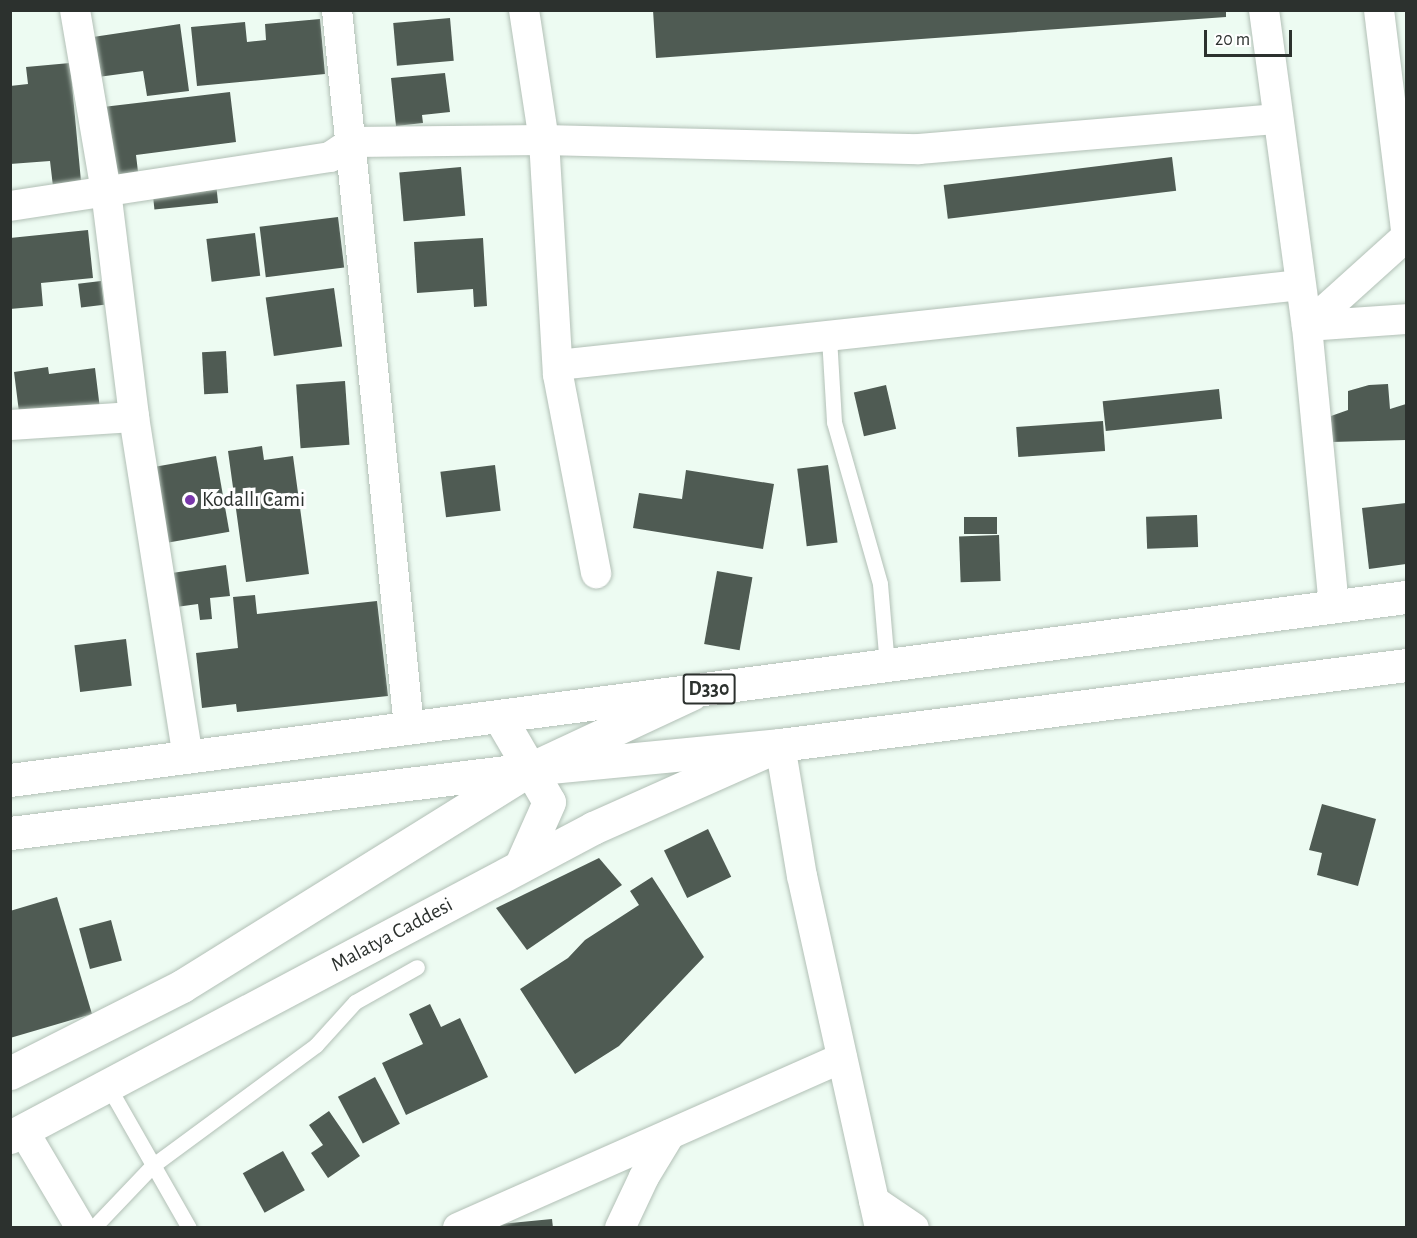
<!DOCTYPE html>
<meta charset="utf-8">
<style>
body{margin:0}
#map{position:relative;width:1417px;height:1238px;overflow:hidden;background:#edfbf2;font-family:"Alegreya Sans",sans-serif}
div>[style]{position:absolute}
.building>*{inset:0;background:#4f5b53;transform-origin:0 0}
.roads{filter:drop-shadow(0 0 2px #b2c0b6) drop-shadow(0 0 2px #b2c0b6)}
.service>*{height:15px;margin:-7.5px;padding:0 7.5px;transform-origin:7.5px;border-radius:7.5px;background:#fff}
.minor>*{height:30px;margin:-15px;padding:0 15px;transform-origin:15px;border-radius:15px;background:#fff}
.tertiary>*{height:33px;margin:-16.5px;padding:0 16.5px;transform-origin:16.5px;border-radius:16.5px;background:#fff}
.primary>*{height:33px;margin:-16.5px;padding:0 16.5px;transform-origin:16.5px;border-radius:16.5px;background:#fff}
.dots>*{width:16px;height:16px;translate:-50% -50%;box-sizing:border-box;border:3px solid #fff;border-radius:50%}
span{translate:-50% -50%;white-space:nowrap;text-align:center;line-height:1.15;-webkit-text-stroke:6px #fff;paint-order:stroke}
.shield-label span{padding:2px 4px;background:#fff;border:2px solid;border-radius:4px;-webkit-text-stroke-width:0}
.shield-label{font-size:20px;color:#2c312e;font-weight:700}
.poi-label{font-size:21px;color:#2c312e}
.left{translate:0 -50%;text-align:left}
.street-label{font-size:21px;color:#2c312e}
.frame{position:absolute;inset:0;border:12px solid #2c312e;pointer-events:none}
.scale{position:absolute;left:1204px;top:30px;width:88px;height:27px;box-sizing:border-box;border:3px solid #2c312e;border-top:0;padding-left:8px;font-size:18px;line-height:21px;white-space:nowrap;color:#2c312e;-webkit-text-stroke:4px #fff;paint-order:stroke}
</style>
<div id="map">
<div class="building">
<div style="clip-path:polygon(653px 10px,1226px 10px,1226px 17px,656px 58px)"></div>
<div style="left:450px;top:18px;width:43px;height:57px;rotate:85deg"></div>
<div style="clip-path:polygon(320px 19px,325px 74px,197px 86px,191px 27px,245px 22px,247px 42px,266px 40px,265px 24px)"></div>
<div style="clip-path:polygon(180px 24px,189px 91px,147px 96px,143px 71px,98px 77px,93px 37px)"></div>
<div style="clip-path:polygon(70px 63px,82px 192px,54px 195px,50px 161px,10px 164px,10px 86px,28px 84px,26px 67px)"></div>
<div style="clip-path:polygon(445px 73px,450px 112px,422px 115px,423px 123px,396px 126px,391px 78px)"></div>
<div style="clip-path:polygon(230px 92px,236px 142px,136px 155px,139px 180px,113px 183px,103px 107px)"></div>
<div style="left:1172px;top:157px;width:34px;height:230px;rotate:83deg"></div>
<div style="left:461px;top:167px;width:49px;height:62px;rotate:85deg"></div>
<div style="left:216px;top:183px;width:20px;height:64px;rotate:84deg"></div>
<div style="left:338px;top:217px;width:51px;height:79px;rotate:83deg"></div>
<div style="clip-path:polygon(88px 230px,93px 278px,41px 283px,43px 306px,10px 309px,10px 238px)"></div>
<div style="left:255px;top:233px;width:43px;height:49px;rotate:83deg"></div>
<div style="clip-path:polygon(483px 238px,487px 306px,474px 307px,473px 289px,417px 293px,414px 242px)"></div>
<div style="left:101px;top:281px;width:24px;height:23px;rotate:83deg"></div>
<div style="left:334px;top:288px;width:59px;height:69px;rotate:82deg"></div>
<div style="left:226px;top:351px;width:42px;height:24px;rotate:87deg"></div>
<div style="clip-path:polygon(48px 367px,49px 374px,95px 368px,100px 409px,20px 420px,14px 372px)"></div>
<div style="left:345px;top:381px;width:64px;height:49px;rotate:86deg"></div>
<div style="clip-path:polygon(1388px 384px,1390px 409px,1406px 404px,1406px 440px,1331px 442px,1331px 416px,1348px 410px,1348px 391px,1369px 385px)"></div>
<div style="left:886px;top:385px;width:45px;height:33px;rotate:77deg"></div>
<div style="left:1219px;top:389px;width:30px;height:117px;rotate:84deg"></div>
<div style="left:1103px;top:421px;width:30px;height:87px;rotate:86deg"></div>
<div style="clip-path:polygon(262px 446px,264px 460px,293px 456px,309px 574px,246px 582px,228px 451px)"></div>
<div style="left:216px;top:456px;width:77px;height:66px;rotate:80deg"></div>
<div style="left:495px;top:465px;width:46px;height:55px;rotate:83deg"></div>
<div style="left:828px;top:465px;width:78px;height:31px;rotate:83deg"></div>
<div style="clip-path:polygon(686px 470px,774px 484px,763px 549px,633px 528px,639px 493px,682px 499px)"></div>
<div style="clip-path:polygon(1406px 503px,1406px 564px,1369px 569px,1362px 508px)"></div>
<div style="left:1197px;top:515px;width:32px;height:51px;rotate:88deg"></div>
<div style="left:997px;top:517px;width:17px;height:33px;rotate:90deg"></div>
<div style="left:999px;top:535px;width:46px;height:40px;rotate:88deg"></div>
<div style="clip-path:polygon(226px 565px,230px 596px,210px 598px,212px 619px,200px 620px,198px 604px,176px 607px,172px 573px)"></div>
<div style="left:717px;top:571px;width:36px;height:74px;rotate:10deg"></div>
<div style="clip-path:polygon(255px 595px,257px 614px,377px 601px,388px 696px,237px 712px,236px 704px,202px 708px,196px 653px,238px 648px,233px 597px)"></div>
<div style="left:126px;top:639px;width:47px;height:52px;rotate:83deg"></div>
<div style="clip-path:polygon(1322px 804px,1376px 819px,1358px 886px,1317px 875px,1322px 853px,1309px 850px)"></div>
<div style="left:708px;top:829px;width:53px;height:49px;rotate:64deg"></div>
<div style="clip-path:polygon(599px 858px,622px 885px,527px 950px,496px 908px)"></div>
<div style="clip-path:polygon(652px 877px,704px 957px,619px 1046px,575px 1074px,520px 989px,568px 958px,585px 940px,639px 905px,630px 891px)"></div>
<div style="clip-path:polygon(57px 897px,92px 1014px,10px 1038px,10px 911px)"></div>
<div style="left:111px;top:920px;width:42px;height:33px;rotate:75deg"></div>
<div style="clip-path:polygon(430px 1004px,441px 1027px,460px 1018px,488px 1077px,406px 1115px,382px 1063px,423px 1044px,409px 1014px)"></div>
<div style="left:375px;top:1077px;width:53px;height:42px;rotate:62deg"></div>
<div style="clip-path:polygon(329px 1111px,360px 1156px,328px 1178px,311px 1153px,323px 1145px,309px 1125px)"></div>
<div style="left:283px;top:1151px;width:45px;height:46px;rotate:61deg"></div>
<div style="clip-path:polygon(552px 1219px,553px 1228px,500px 1228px,499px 1224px)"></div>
</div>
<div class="roads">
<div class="service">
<div style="left:829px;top:337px;width:85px;rotate:86.6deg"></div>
<div style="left:834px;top:422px;width:168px;rotate:74.1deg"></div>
<div style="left:880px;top:584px;width:81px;rotate:85.1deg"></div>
<div style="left:108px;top:1086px;width:163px;rotate:60.3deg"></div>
<div style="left:93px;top:1228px;width:86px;rotate:-46.4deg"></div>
<div style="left:152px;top:1166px;width:204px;rotate:-36.4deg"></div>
<div style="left:316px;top:1045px;width:58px;rotate:-47.8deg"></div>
<div style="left:355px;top:1002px;width:71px;rotate:-29.4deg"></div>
</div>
<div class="minor">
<div style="left:75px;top:10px;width:184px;rotate:80.3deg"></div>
<div style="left:106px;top:191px;width:228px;rotate:82.9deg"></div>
<div style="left:337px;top:10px;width:721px;rotate:84.27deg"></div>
<div style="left:524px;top:10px;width:132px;rotate:81.3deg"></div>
<div style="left:544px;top:140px;width:235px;rotate:86.6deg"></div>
<div style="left:558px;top:375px;width:202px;rotate:79.1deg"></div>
<div style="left:1264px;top:10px;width:319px;rotate:82.3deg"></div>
<div style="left:1307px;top:326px;width:99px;rotate:-4deg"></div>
<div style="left:1379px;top:10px;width:222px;rotate:83deg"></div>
<div style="left:10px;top:206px;width:324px;rotate:-8.7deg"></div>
<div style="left:330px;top:157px;width:27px;rotate:-34deg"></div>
<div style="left:352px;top:142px;width:192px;rotate:-0.6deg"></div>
<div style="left:544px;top:140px;width:375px;rotate:1.4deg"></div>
<div style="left:919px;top:149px;width:360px;rotate:-4.8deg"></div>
<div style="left:558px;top:365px;width:747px;rotate:-6.15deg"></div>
<div style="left:10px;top:425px;width:124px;rotate:-3.7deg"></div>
<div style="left:134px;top:417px;width:344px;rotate:81deg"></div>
<div style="left:1334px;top:607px;width:282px;rotate:-95.5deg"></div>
<div style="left:1307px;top:326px;width:133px;rotate:-42deg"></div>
<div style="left:780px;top:745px;width:133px;rotate:80.5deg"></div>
<div style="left:802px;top:876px;width:361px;rotate:77.5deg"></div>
<div style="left:23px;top:1130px;width:114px;rotate:59.4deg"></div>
<div style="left:874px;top:1201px;width:48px;rotate:34deg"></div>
<div style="left:458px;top:1228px;width:420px;rotate:-23.9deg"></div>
<div style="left:620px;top:1228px;width:56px;rotate:-64.8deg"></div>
<div style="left:644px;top:1177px;width:50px;rotate:-58.8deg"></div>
</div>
<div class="tertiary">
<div style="left:499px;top:716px;width:99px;rotate:59.8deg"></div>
<div style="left:549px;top:802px;width:69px;rotate:114deg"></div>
<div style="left:10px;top:1073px;width:193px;rotate:-26.8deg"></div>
<div style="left:182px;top:986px;width:410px;rotate:-31.9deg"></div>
<div style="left:530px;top:769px;width:178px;rotate:-25deg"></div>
<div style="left:10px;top:1137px;width:660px;rotate:-27.92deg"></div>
<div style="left:593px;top:828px;width:197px;rotate:-24deg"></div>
</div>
<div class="primary">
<div style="left:10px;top:780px;width:1408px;rotate:-7.47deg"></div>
<div style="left:10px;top:833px;width:524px;rotate:-7.02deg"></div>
<div style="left:530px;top:769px;width:251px;rotate:-5.5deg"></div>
<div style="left:780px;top:745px;width:631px;rotate:-7.28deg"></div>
</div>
</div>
<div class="dots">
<div style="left:190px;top:500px;background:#7937ab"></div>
</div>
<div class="shield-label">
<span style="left:709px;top:689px">D330</span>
</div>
<div class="poi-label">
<span class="left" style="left:202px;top:500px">Kodallı Cami</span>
</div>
<div class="street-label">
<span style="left:392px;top:935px;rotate:-28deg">Malatya Caddesi</span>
</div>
<div class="frame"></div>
<div class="scale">20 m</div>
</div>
